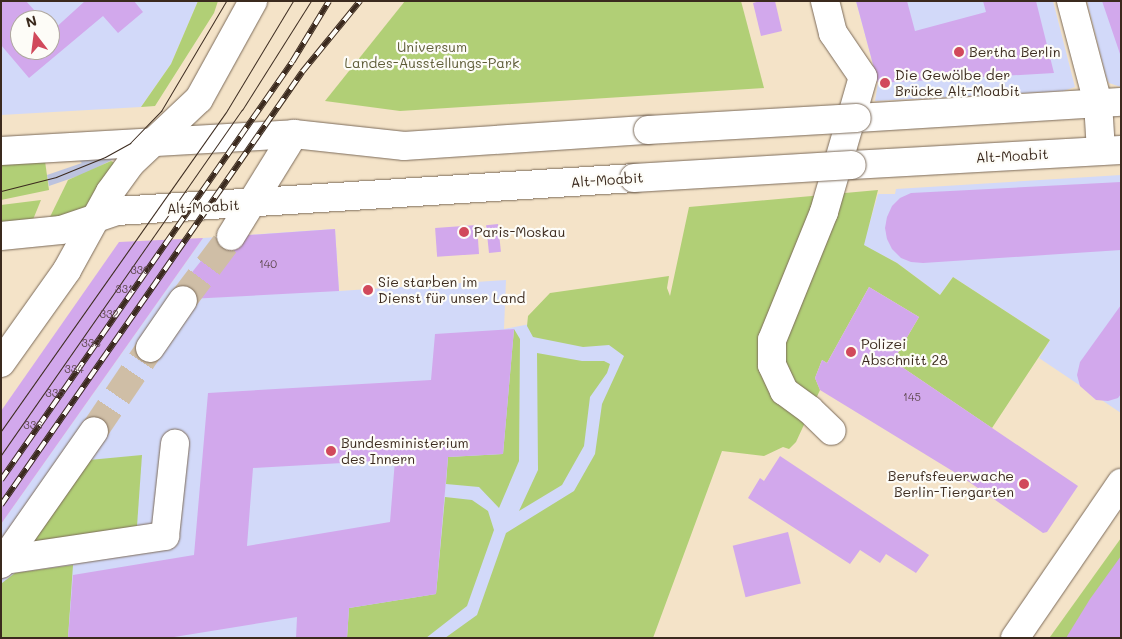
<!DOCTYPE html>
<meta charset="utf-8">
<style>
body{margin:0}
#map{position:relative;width:1122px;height:639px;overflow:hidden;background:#f4e3c8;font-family:Mali,sans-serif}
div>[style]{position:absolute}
.built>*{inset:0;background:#d2d9f9}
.industrial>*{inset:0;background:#bcc3de}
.green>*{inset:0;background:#b1cf76}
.building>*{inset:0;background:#d2a8ec;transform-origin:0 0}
.minor-tunnel>*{height:28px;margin-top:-14px;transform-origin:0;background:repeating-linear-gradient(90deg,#cfbea6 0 28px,transparent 0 42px)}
.roads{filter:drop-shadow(0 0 1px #7c6b5a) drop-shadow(0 0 1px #7c6b5a)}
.minor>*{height:28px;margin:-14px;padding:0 14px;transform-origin:14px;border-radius:14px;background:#fff}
.tram>*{height:1px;margin:-0.5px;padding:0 0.5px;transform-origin:0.5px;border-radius:0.5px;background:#3b2a1e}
.rail>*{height:5.5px;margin-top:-2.75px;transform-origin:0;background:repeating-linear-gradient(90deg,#fdfcf7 0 11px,#3b2a1e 0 22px);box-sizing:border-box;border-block:1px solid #3b2a1e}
.bridges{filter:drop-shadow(0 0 1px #7c6b5a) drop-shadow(0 0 1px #7c6b5a)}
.minor-bridge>*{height:28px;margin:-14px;padding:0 14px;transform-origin:14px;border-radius:14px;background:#fff}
.dots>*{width:14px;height:14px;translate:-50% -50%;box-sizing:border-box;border:2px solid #fdfcf7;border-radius:50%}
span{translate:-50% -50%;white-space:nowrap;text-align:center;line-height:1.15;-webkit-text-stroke:4.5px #fdfcf7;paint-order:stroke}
.number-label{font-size:11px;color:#614a52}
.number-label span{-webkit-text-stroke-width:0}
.park-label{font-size:14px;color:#5e5c38}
.poi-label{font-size:14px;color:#3b2a1e}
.left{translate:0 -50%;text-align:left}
.right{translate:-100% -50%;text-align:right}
.street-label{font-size:14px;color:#3b2a1e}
.frame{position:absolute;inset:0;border:2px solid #3b2a1e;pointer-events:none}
.north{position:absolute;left:10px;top:10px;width:50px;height:50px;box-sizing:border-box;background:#fdfcf7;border:1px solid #afa8a0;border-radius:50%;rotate:345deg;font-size:14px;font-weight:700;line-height:20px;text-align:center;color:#3b2a1e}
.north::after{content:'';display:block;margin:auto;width:18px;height:22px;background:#d1495b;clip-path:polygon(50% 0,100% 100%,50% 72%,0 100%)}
</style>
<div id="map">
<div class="built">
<div style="clip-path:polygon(evenodd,1px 1px,198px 1px,171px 64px,141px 107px,1px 115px,1px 1px,20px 20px,50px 20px,50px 50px,20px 50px,20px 20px)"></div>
<div style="clip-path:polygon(856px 1px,1053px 1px,1075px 87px,1063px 91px,875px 101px,878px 83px)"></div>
<div style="clip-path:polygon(1087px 1px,1121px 1px,1121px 87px,1109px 83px,1106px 76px)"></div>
<div style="clip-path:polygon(1121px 175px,1121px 413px,1039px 358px,1050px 340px,953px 277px,940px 295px,897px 263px,863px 245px,878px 194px,895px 194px,896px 189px)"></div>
<div style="clip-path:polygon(335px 229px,339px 291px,506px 280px,504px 329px,670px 297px,508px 638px,1px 638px,1px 524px,203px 238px)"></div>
</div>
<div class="industrial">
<div style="clip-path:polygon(122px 155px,84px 174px,49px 186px,47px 175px,79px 164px,82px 163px,79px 160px)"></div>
</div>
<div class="green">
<div style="clip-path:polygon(198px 1px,218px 1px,214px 13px,155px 106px,141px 107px,171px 64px)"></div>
<div style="clip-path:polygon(405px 1px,741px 1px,764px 88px,400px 111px,325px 101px)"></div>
<div style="clip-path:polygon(45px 161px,49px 190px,1px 200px,1px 164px)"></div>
<div style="clip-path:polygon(111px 161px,117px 164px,87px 207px,48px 221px,68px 180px)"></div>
<div style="clip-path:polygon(878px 190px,864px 245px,897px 263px,940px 295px,953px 277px,1050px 340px,992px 428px,893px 361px,919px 317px,869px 287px,827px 363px,822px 360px,815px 378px,820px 390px,796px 442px,789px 449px,783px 447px,764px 456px,722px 451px,653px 638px,445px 638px,477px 615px,506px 533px,574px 491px,595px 454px,602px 404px,624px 356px,609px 345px,583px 347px,533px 337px,527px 326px,528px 316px,550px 293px,669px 276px,667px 288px,670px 296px,689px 207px)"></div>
<div style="clip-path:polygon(41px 200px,32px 222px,1px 224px,1px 205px)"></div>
<div style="clip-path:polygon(514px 329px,520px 339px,519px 461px,499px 508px,479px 487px,446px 484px,448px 457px,503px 454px)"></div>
<div style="clip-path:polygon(537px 353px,582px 361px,604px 361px,610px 364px,607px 373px,590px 397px,584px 446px,562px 485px,519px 511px,538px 470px)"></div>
<div style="clip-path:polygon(142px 455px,137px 526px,34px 548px,32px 540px,89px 460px)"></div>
<div style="clip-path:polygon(445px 497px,472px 500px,488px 511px,494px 530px,467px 606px,426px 638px,347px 638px,349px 608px,436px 594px)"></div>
<div style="clip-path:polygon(1121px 538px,1121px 638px,1050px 638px,1050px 637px)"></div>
<div style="clip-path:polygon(73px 565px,68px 638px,1px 638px,2px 583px,15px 573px)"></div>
</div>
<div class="building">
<div style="clip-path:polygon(1px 1px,26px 1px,43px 20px,20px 20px,20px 50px,50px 50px,50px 29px,52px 31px,85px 1px,134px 1px,143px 12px,118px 33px,103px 16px,29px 78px,1px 45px)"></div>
<div style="clip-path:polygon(760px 1px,775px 1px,782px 31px,761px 36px,753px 3px)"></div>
<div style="clip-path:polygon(856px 1px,907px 1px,915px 31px,986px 12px,983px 1px,1036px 1px,1054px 73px,878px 83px)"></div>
<div style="clip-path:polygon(1102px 1px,1121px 1px,1121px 57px,1118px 48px)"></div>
<div style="clip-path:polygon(1121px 182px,1121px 250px,923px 263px,911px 262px,901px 258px,892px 249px,887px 239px,885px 228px,887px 217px,892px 206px,900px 198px,911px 193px)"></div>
<div style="left:498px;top:224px;width:28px;height:12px;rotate:84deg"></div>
<div style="left:477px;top:225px;width:29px;height:42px;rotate:86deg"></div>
<div style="clip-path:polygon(335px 229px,339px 291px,170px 300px,220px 237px)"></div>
<div style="clip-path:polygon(203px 238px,1px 524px,1px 411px,119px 242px)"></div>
<div style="clip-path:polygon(869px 287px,919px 317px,893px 361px,1078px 486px,1047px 532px,1043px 533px,959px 475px,820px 390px,815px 378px,822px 360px,827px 363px)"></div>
<div style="clip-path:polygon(1121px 305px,1121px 394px,1118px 398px,1108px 401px,1096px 400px,1080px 386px,1077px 375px,1080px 362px)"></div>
<div style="clip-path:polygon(evenodd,514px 329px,503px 454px,448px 457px,436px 594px,349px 608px,347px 638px,296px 638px,297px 617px,168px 638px,68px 638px,73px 575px,194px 555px,208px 393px,431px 380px,435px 334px,514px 329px,395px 460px,390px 522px,247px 546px,253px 468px,395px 460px)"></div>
<div style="clip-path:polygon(780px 456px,929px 555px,916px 573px,886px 554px,880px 563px,860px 550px,850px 564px,748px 498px,760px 478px,764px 481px)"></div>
<div style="left:788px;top:532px;width:53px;height:57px;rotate:76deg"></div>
<div style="clip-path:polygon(1121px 556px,1121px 638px,1066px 638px,1090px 599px)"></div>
</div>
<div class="minor-tunnel">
<div style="left:183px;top:300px;width:80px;rotate:-53.1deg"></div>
<div style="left:94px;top:431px;width:100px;rotate:-56deg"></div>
</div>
<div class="roads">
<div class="minor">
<div style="left:825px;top:1px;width:33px;rotate:76deg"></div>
<div style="left:833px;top:33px;width:53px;rotate:55.7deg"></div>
<div style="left:863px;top:77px;width:141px;rotate:106.1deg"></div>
<div style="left:824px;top:212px;width:138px;rotate:112.1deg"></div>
<div style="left:772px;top:340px;width:25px;rotate:90deg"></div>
<div style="left:772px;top:365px;width:29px;rotate:65deg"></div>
<div style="left:784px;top:391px;width:32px;rotate:36deg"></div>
<div style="left:810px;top:410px;width:30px;rotate:44deg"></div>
<div style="left:1071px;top:1px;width:106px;rotate:75.2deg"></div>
<div style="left:1098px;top:103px;width:48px;rotate:86.4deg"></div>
<div style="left:857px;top:118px;width:264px;rotate:-3.5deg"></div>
<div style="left:1px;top:151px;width:293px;rotate:-3.3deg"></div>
<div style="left:294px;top:134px;width:111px;rotate:6.2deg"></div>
<div style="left:404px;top:146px;width:245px;rotate:-3.8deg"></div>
<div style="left:852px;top:165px;width:269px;rotate:-3.2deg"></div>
<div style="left:1px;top:236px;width:60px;rotate:-5.7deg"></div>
<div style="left:61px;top:230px;width:59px;rotate:-18.7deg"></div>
<div style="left:117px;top:211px;width:518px;rotate:-3.65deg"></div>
<div style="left:231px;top:236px;width:120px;rotate:-58.3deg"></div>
<div style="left:150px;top:348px;width:58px;rotate:-55.5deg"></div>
<div style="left:1px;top:363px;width:114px;rotate:-54.6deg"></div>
<div style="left:67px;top:270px;width:89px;rotate:-61.1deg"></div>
<div style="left:110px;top:192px;width:36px;rotate:-54deg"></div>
<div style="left:131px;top:163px;width:93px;rotate:-43.3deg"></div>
<div style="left:199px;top:99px;width:112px;rotate:-61.1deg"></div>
<div style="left:4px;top:560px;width:163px;rotate:-8.5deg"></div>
<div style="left:165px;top:536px;width:93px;rotate:-83.8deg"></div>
<div style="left:1px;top:564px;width:162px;rotate:-55deg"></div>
<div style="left:1015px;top:638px;width:188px;rotate:-55.6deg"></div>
</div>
</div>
<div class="tram">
<div style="left:1px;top:191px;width:57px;rotate:-14.3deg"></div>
<div style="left:56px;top:177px;width:53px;rotate:-22.2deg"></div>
<div style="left:105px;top:157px;width:29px;rotate:-29deg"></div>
<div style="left:130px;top:143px;width:45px;rotate:-45.9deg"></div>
<div style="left:161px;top:111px;width:128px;rotate:-59.4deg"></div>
<div style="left:1px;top:431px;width:390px;rotate:-54.8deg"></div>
<div style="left:226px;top:112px;width:130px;rotate:-58.9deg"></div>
<div style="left:1px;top:455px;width:421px;rotate:-55.1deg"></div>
<div style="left:242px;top:110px;width:129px;rotate:-57.7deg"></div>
</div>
<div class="rail">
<div style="left:1px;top:480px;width:509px;rotate:-55.16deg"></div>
<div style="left:292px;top:62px;width:71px;rotate:-58.8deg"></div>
<div style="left:1px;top:505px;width:527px;rotate:-55.19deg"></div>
<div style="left:302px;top:72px;width:92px;rotate:-50.8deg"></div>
</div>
<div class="bridges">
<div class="minor-bridge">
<div style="left:648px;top:130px;width:209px;rotate:-3.3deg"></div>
<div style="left:634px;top:178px;width:218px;rotate:-3.4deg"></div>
</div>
</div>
<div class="dots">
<div style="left:959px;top:52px;background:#d1495b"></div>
<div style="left:885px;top:83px;background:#d1495b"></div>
<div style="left:464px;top:232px;background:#d1495b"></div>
<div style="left:368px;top:290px;background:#d1495b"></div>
<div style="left:851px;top:352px;background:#d1495b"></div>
<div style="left:331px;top:451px;background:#d1495b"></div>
<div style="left:1024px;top:484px;background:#d1495b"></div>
</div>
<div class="number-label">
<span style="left:268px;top:264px">140</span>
<span style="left:140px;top:270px">330</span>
<span style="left:124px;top:289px">331</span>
<span style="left:109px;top:314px">332</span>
<span style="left:91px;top:343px">333</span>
<span style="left:74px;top:369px">334</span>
<span style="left:55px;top:393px">335</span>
<span style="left:912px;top:397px">145</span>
<span style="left:33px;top:425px">336</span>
</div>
<div class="park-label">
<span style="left:432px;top:55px">Universum<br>Landes-Ausstellungs-Park</span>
</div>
<div class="poi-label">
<span class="left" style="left:969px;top:52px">Bertha Berlin</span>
<span class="left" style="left:895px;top:83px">Die Gewölbe der<br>Brücke Alt-Moabit</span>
<span class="left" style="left:474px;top:232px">Paris-Moskau</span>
<span class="left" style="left:378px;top:290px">Sie starben im<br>Dienst für unser Land</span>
<span class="left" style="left:861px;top:352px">Polizei<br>Abschnitt 28</span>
<span class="left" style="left:341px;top:451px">Bundesministerium<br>des Innern</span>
<span class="right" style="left:1014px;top:484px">Berufsfeuerwache<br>Berlin-Tiergarten</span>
</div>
<div class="street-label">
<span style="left:1012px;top:156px;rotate:-3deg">Alt-Moabit</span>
<span style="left:607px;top:180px;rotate:-4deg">Alt-Moabit</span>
<span style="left:203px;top:207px;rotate:-3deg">Alt-Moabit</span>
</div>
<div class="frame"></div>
<div class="north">N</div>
</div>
